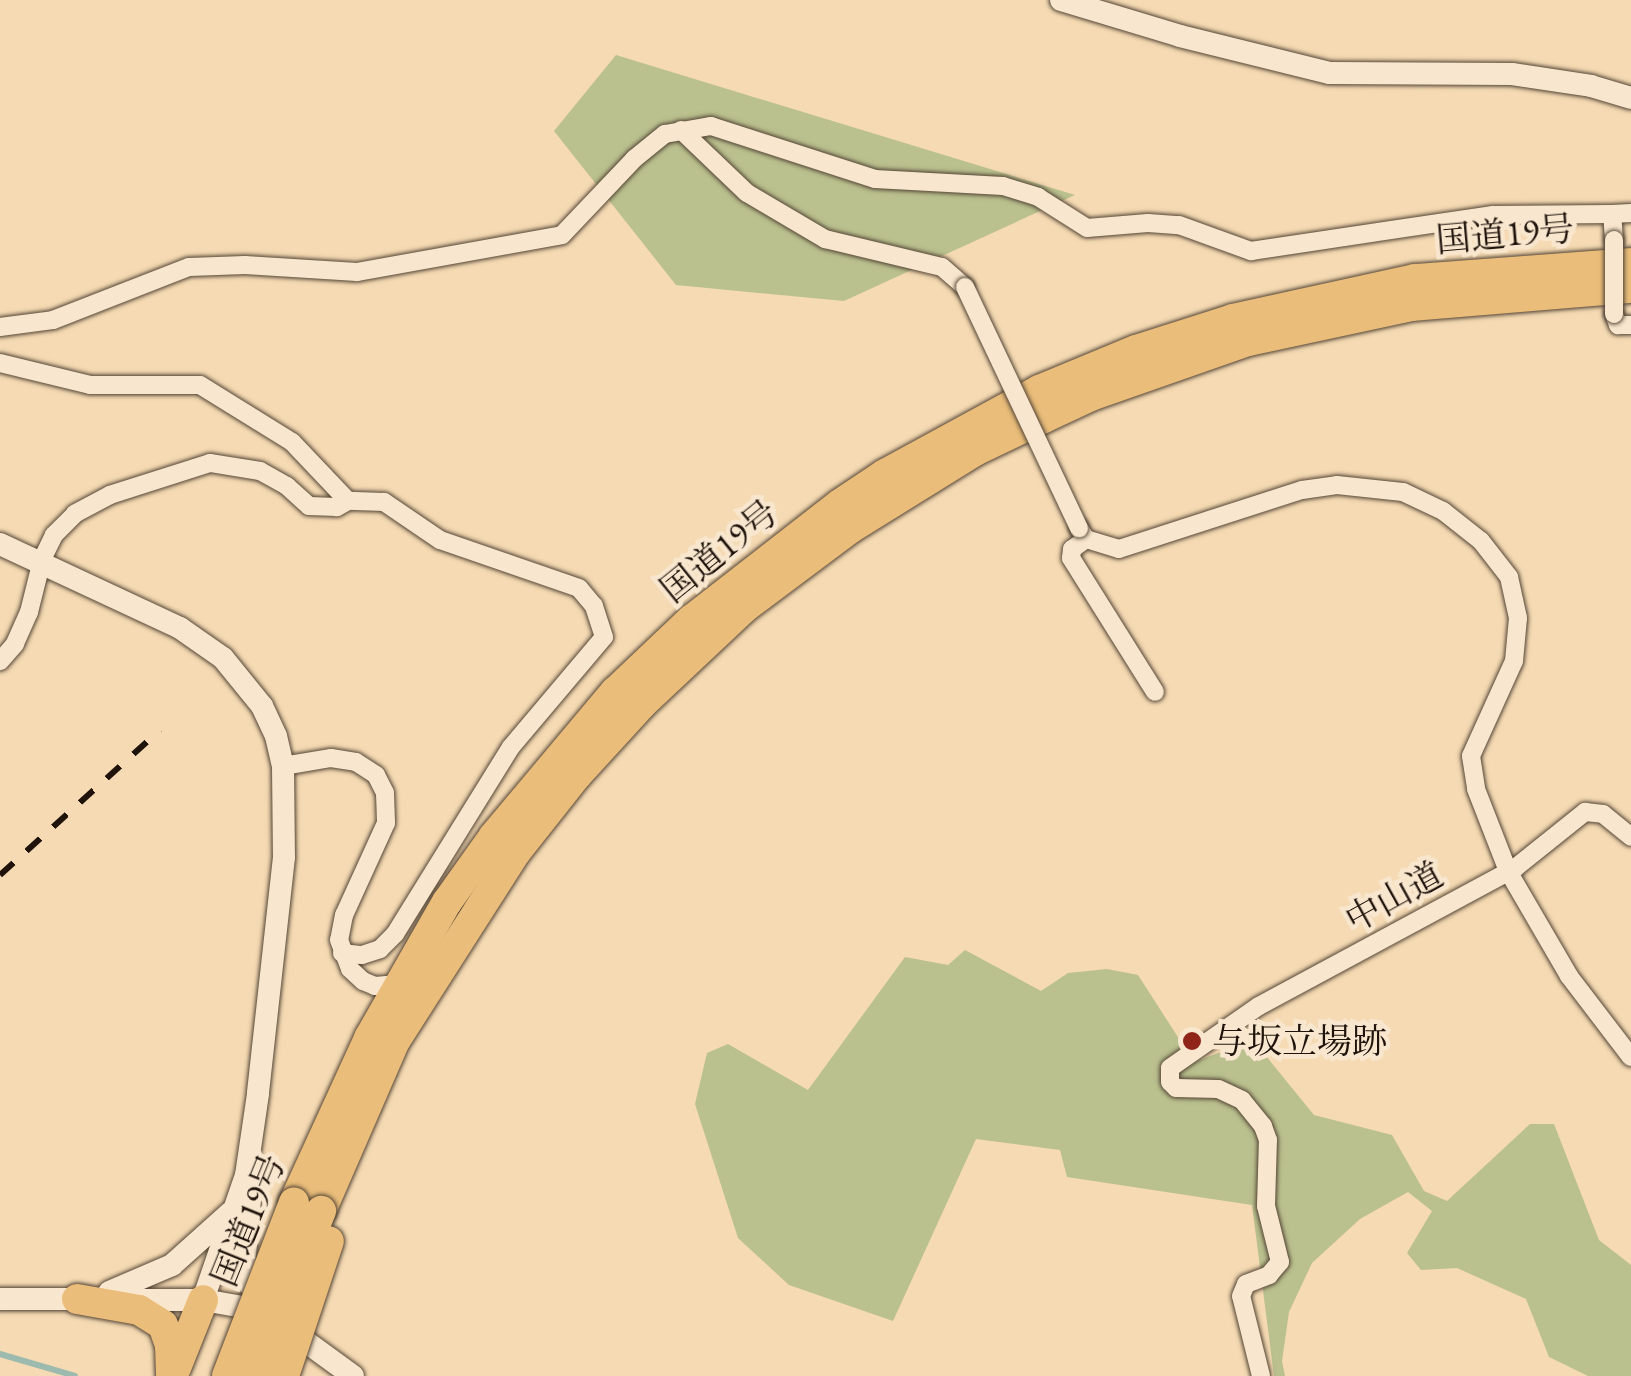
<!DOCTYPE html>
<meta charset="utf-8">
<style>
body{margin:0}
#map{position:relative;width:1631px;height:1376px;overflow:hidden;background:#f5dab3;font-family:"EB Garamond","Noto Serif JP",serif}
div>[style]{position:absolute}
.green>*{inset:0;background:#bac08e}
.stream>*{height:6px;margin:-3px;padding:0 3px;transform-origin:3px;border-radius:3px;background:#9cbaae}
.roads{filter:drop-shadow(0 0 2px #544536) drop-shadow(0 0 2px #544536)}
.minor>*{height:18px;margin:-9px;padding:0 9px;transform-origin:9px;border-radius:9px;background:#f8e7ce}
.tertiary>*{height:22px;margin:-11px;padding:0 11px;transform-origin:11px;border-radius:11px;background:#f8e7ce}
.trunk>*{height:30px;margin:-15px;padding:0 15px;transform-origin:15px;border-radius:15px;background:#eabd7a}
.rail>*{height:6px;margin-top:-3px;transform-origin:0;background:repeating-linear-gradient(90deg,#1f130c 0 18px,transparent 0 36px)}
.bridges{filter:drop-shadow(0 0 2px #544536) drop-shadow(0 0 2px #544536)}
.minor-bridge>*{height:18px;margin:-9px;padding:0 9px;transform-origin:9px;border-radius:9px;background:#f8e7ce}
.trunk-bridge>*{height:30px;margin:-15px;padding:0 15px;transform-origin:15px;border-radius:15px;background:#eabd7a}
.dots>*{width:28px;height:28px;translate:-50% -50%;box-sizing:border-box;border:5px solid #f8e7ce;border-radius:50%}
span{translate:-50% -50%;white-space:nowrap;text-align:center;line-height:1.15;-webkit-text-stroke:9px #f8e7ce;paint-order:stroke}
.street-label{font-size:35px;color:#1f130c}
.poi-label{font-size:35px;color:#1f130c}
.left{translate:0 -50%;text-align:left}
</style>
<div id="map">
<div class="green">
<div style="clip-path:polygon(616px 55px,1075px 195px,844px 301px,676px 285px,554px 131px)"></div>
<div style="clip-path:polygon(965px 950px,1041px 991px,1068px 973px,1107px 969px,1138px 975px,1194px 1062px,1253px 1040px,1314px 1115px,1392px 1135px,1424px 1191px,1447px 1201px,1530px 1124px,1554px 1124px,1599px 1240px,1631px 1265px,1631px 1376px,1588px 1376px,1549px 1357px,1526px 1299px,1457px 1268px,1421px 1270px,1407px 1253px,1432px 1211px,1408px 1192px,1360px 1219px,1312px 1263px,1289px 1312px,1282px 1361px,1285px 1376px,1274px 1376px,1252px 1205px,1067px 1177px,1060px 1150px,976px 1139px,893px 1321px,789px 1285px,738px 1238px,695px 1104px,707px 1053px,728px 1044px,808px 1090px,905px 957px,948px 965px)"></div>
</div>
<div class="stream">
<div style="left:0;top:1354px;width:78px;rotate:16.3deg"></div>
</div>
<div class="roads">
<div class="minor">
<div style="left:681px;top:130px;width:91px;rotate:43.7deg"></div>
<div style="left:747px;top:193px;width:91px;rotate:30.5deg"></div>
<div style="left:825px;top:239px;width:120px;rotate:13.5deg"></div>
<div style="left:942px;top:267px;width:30px;rotate:41deg"></div>
<div style="left:1614px;top:240px;width:26px;rotate:-94deg"></div>
<div style="left:1612px;top:214px;width:19px;rotate:-3deg"></div>
<div style="left:1614px;top:314px;width:12px;rotate:70deg"></div>
<div style="left:1618px;top:325px;width:13px"></div>
<div style="left:0;top:327px;width:53px;rotate:-7.5deg"></div>
<div style="left:53px;top:320px;width:146px;rotate:-21.3deg"></div>
<div style="left:189px;top:267px;width:56px;rotate:-2deg"></div>
<div style="left:245px;top:265px;width:112px;rotate:3.6deg"></div>
<div style="left:357px;top:272px;width:208px;rotate:-10.2deg"></div>
<div style="left:562px;top:235px;width:105px;rotate:-46.5deg"></div>
<div style="left:634px;top:159px;width:40px;rotate:-39deg"></div>
<div style="left:665px;top:134px;width:47px;rotate:-9.9deg"></div>
<div style="left:711px;top:126px;width:172px;rotate:17.9deg"></div>
<div style="left:875px;top:179px;width:128px;rotate:3.1deg"></div>
<div style="left:1003px;top:186px;width:37px;rotate:17deg"></div>
<div style="left:1038px;top:197px;width:58px;rotate:32.3deg"></div>
<div style="left:1087px;top:228px;width:61px;rotate:-4.7deg"></div>
<div style="left:1148px;top:223px;width:31px;rotate:4deg"></div>
<div style="left:1179px;top:225px;width:77px;rotate:19.9deg"></div>
<div style="left:1251px;top:251px;width:245px;rotate:-8.5deg"></div>
<div style="left:1493px;top:215px;width:119px;rotate:-0.5deg"></div>
<div style="left:0;top:363px;width:93px;rotate:13.7deg"></div>
<div style="left:90px;top:385px;width:110px"></div>
<div style="left:200px;top:385px;width:108px;rotate:31.8deg"></div>
<div style="left:292px;top:442px;width:81px;rotate:46.5deg"></div>
<div style="left:348px;top:501px;width:13px;rotate:151deg"></div>
<div style="left:337px;top:507px;width:28px;rotate:-178deg"></div>
<div style="left:309px;top:506px;width:30px;rotate:-138deg"></div>
<div style="left:287px;top:486px;width:31px;rotate:-151deg"></div>
<div style="left:260px;top:471px;width:51px;rotate:-170.9deg"></div>
<div style="left:210px;top:463px;width:105px;rotate:162.3deg"></div>
<div style="left:110px;top:495px;width:40px;rotate:152deg"></div>
<div style="left:75px;top:514px;width:30px;rotate:135deg"></div>
<div style="left:54px;top:535px;width:28px;rotate:116deg"></div>
<div style="left:42px;top:560px;width:54px;rotate:104deg"></div>
<div style="left:29px;top:612px;width:35px;rotate:114deg"></div>
<div style="left:15px;top:644px;width:23px;rotate:131deg"></div>
<div style="left:1079px;top:528px;width:13px;rotate:58deg"></div>
<div style="left:1086px;top:539px;width:34px;rotate:17deg"></div>
<div style="left:1119px;top:549px;width:192px;rotate:-17.9deg"></div>
<div style="left:1302px;top:490px;width:35px;rotate:-8deg"></div>
<div style="left:1337px;top:485px;width:66px;rotate:6.1deg"></div>
<div style="left:1403px;top:492px;width:44px;rotate:25.4deg"></div>
<div style="left:1443px;top:511px;width:48px;rotate:38.3deg"></div>
<div style="left:1481px;top:541px;width:46px;rotate:52.1deg"></div>
<div style="left:1509px;top:577px;width:42px;rotate:77.6deg"></div>
<div style="left:1518px;top:618px;width:43px;rotate:95.3deg"></div>
<div style="left:1514px;top:661px;width:104px;rotate:114.4deg"></div>
<div style="left:1471px;top:756px;width:33px;rotate:81deg"></div>
<div style="left:1476px;top:789px;width:88px;rotate:68.7deg"></div>
<div style="left:1508px;top:871px;width:121px;rotate:59.8deg"></div>
<div style="left:1569px;top:976px;width:102px;rotate:52.6deg"></div>
<div style="left:1086px;top:539px;width:17px;rotate:144deg"></div>
<div style="left:1072px;top:549px;width:9px;rotate:96deg"></div>
<div style="left:1071px;top:558px;width:158px;rotate:57.9deg"></div>
<div style="left:283px;top:766px;width:49px;rotate:-9.5deg"></div>
<div style="left:331px;top:758px;width:25px;rotate:9deg"></div>
<div style="left:356px;top:762px;width:24px;rotate:33deg"></div>
<div style="left:376px;top:775px;width:20px;rotate:63deg"></div>
<div style="left:385px;top:793px;width:30px;rotate:88deg"></div>
<div style="left:386px;top:823px;width:101px;rotate:114.5deg"></div>
<div style="left:344px;top:915px;width:25px;rotate:101deg"></div>
<div style="left:339px;top:940px;width:31px;rotate:69deg"></div>
<div style="left:350px;top:969px;width:18px;rotate:43deg"></div>
<div style="left:363px;top:981px;width:13px;rotate:23deg"></div>
<div style="left:375px;top:986px;width:23px;rotate:-5deg"></div>
<div style="left:342px;top:953px;width:20px;rotate:6deg"></div>
<div style="left:362px;top:955px;width:19px;rotate:-18deg"></div>
<div style="left:380px;top:949px;width:21px;rotate:-45deg"></div>
<div style="left:395px;top:934px;width:220px;rotate:-58.2deg"></div>
<div style="left:511px;top:747px;width:144px;rotate:-49.8deg"></div>
<div style="left:604px;top:637px;width:33px;rotate:-108deg"></div>
<div style="left:594px;top:606px;width:23px;rotate:-130deg"></div>
<div style="left:579px;top:588px;width:147px;rotate:-160.9deg"></div>
<div style="left:440px;top:540px;width:68px;rotate:-145.8deg"></div>
<div style="left:384px;top:502px;width:36px;rotate:-178deg"></div>
<div style="left:1261px;top:1376px;width:82px;rotate:-104deg"></div>
<div style="left:1241px;top:1296px;width:13px;rotate:-67deg"></div>
<div style="left:1246px;top:1284px;width:25px;rotate:-21deg"></div>
<div style="left:1269px;top:1275px;width:17px;rotate:-50deg"></div>
<div style="left:1280px;top:1262px;width:58px;rotate:-104deg"></div>
<div style="left:1266px;top:1206px;width:66px;rotate:-88.3deg"></div>
<div style="left:1268px;top:1140px;width:15px;rotate:-110deg"></div>
<div style="left:1263px;top:1126px;width:33px;rotate:-129deg"></div>
<div style="left:1242px;top:1100px;width:26px;rotate:-155deg"></div>
<div style="left:1218px;top:1089px;width:42px;rotate:-178.6deg"></div>
<div style="left:1176px;top:1088px;width:8px;rotate:-135deg"></div>
<div style="left:1170px;top:1082px;width:14px;rotate:-90deg"></div>
<div style="left:1170px;top:1068px;width:108px;rotate:-34.9deg"></div>
<div style="left:1259px;top:1006px;width:291px;rotate:-28.3deg"></div>
<div style="left:1515px;top:868px;width:90px;rotate:-38.7deg"></div>
<div style="left:1585px;top:812px;width:18px;rotate:6deg"></div>
<div style="left:1603px;top:814px;width:36px;rotate:39deg"></div>
</div>
<div class="tertiary">
<div style="left:1061px;top:0;width:124px;rotate:16.8deg"></div>
<div style="left:1180px;top:36px;width:154px;rotate:13.9deg"></div>
<div style="left:1330px;top:73px;width:182px;rotate:0.3deg"></div>
<div style="left:1512px;top:74px;width:80px;rotate:8.6deg"></div>
<div style="left:1591px;top:86px;width:42px;rotate:16.7deg"></div>
<div style="left:0;top:544px;width:199px;rotate:25deg"></div>
<div style="left:180px;top:628px;width:52px;rotate:34.9deg"></div>
<div style="left:223px;top:658px;width:62px;rotate:50.9deg"></div>
<div style="left:262px;top:706px;width:33px;rotate:65deg"></div>
<div style="left:276px;top:736px;width:31px;rotate:77deg"></div>
<div style="left:283px;top:766px;width:91px;rotate:89.4deg"></div>
<div style="left:284px;top:857px;width:238px;rotate:96.3deg"></div>
<div style="left:258px;top:1094px;width:82px;rotate:98.4deg"></div>
<div style="left:246px;top:1175px;width:132px;rotate:109deg"></div>
<div style="left:251px;top:1188px;width:78px;rotate:95.1deg"></div>
<div style="left:244px;top:1266px;width:20px;rotate:72deg"></div>
<div style="left:250px;top:1285px;width:24px;rotate:36deg"></div>
<div style="left:109px;top:1292px;width:69px;rotate:-23.2deg"></div>
<div style="left:172px;top:1265px;width:79px;rotate:-41.9deg"></div>
<div style="left:0;top:1299px;width:91px"></div>
<div style="left:123px;top:1300px;width:80px"></div>
<div style="left:203px;top:1300px;width:39px;rotate:10deg"></div>
<div style="left:241px;top:1307px;width:37px;rotate:20deg"></div>
<div style="left:276px;top:1320px;width:95px;rotate:36deg"></div>
</div>
<div class="trunk">
<div style="left:294px;top:1202px;width:180px;rotate:-65.4deg"></div>
<div style="left:369px;top:1038px;width:157px;rotate:-60.2deg"></div>
<div style="left:447px;top:902px;width:81px;rotate:-54.5deg"></div>
<div style="left:494px;top:836px;width:188px;rotate:-50deg"></div>
<div style="left:615px;top:692px;width:105px;rotate:-43.5deg"></div>
<div style="left:691px;top:620px;width:189px;rotate:-37.9deg"></div>
<div style="left:840px;top:504px;width:54px;rotate:-33.7deg"></div>
<div style="left:885px;top:474px;width:175px;rotate:-28.6deg"></div>
<div style="left:1039px;top:390px;width:105px;rotate:-22.4deg"></div>
<div style="left:1136px;top:350px;width:102px;rotate:-17.7deg"></div>
<div style="left:1233px;top:319px;width:186px;rotate:-12.4deg"></div>
<div style="left:1415px;top:279px;width:217px;rotate:-4.2deg"></div>
<div style="left:321px;top:1211px;width:185px;rotate:-66.5deg"></div>
<div style="left:395px;top:1041px;width:224px;rotate:-57.4deg"></div>
<div style="left:516px;top:852px;width:97px;rotate:-51.7deg"></div>
<div style="left:576px;top:776px;width:99px;rotate:-47.5deg"></div>
<div style="left:643px;top:703px;width:139px;rotate:-43.2deg"></div>
<div style="left:744px;top:608px;width:134px;rotate:-36.8deg"></div>
<div style="left:851px;top:528px;width:146px;rotate:-31.8deg"></div>
<div style="left:975px;top:451px;width:76px;rotate:-25.6deg"></div>
<div style="left:1044px;top:418px;width:52px;rotate:-25.1deg"></div>
<div style="left:1091px;top:396px;width:166px;rotate:-19.3deg"></div>
<div style="left:1248px;top:341px;width:167px;rotate:-12.1deg"></div>
<div style="left:1411px;top:306px;width:221px;rotate:-4.7deg"></div>
<div style="left:77px;top:1299px;width:63px;rotate:10.1deg"></div>
<div style="left:139px;top:1310px;width:28px;rotate:32deg"></div>
<div style="left:163px;top:1325px;width:21px;rotate:71deg"></div>
<div style="left:170px;top:1345px;width:31px;rotate:88deg"></div>
<div style="left:176px;top:1368px;width:73px;rotate:-68.3deg"></div>
</div>
</div>
<div class="rail">
<div style="left:0;top:875px;width:216px;rotate:-42.2deg"></div>
</div>
<div class="bridges">
<div class="minor-bridge">
<div style="left:1614px;top:240px;width:74px;rotate:90deg"></div>
<div style="left:965px;top:287px;width:267px;rotate:64.7deg"></div>
</div>
<div class="trunk-bridge">
<div style="left:227px;top:1376px;width:186px;rotate:-68.9deg"></div>
<div style="left:255px;top:1376px;width:178px;rotate:-68.2deg"></div>
<div style="left:284px;top:1376px;width:142px;rotate:-71.6deg"></div>
</div>
</div>
<div class="dots">
<div style="left:1192px;top:1041px;background:#8f2418"></div>
</div>
<div class="street-label">
<span style="left:1505px;top:234px;rotate:-5deg">国道19号</span>
<span style="left:719px;top:551px;rotate:-39deg">国道19号</span>
<span style="left:1394px;top:897px;rotate:-29deg">中山道</span>
<span style="left:248px;top:1220px;rotate:-68deg">国道19号</span>
</div>
<div class="poi-label">
<span class="left" style="left:1212px;top:1041px">与坂立場跡</span>
</div>
</div>
